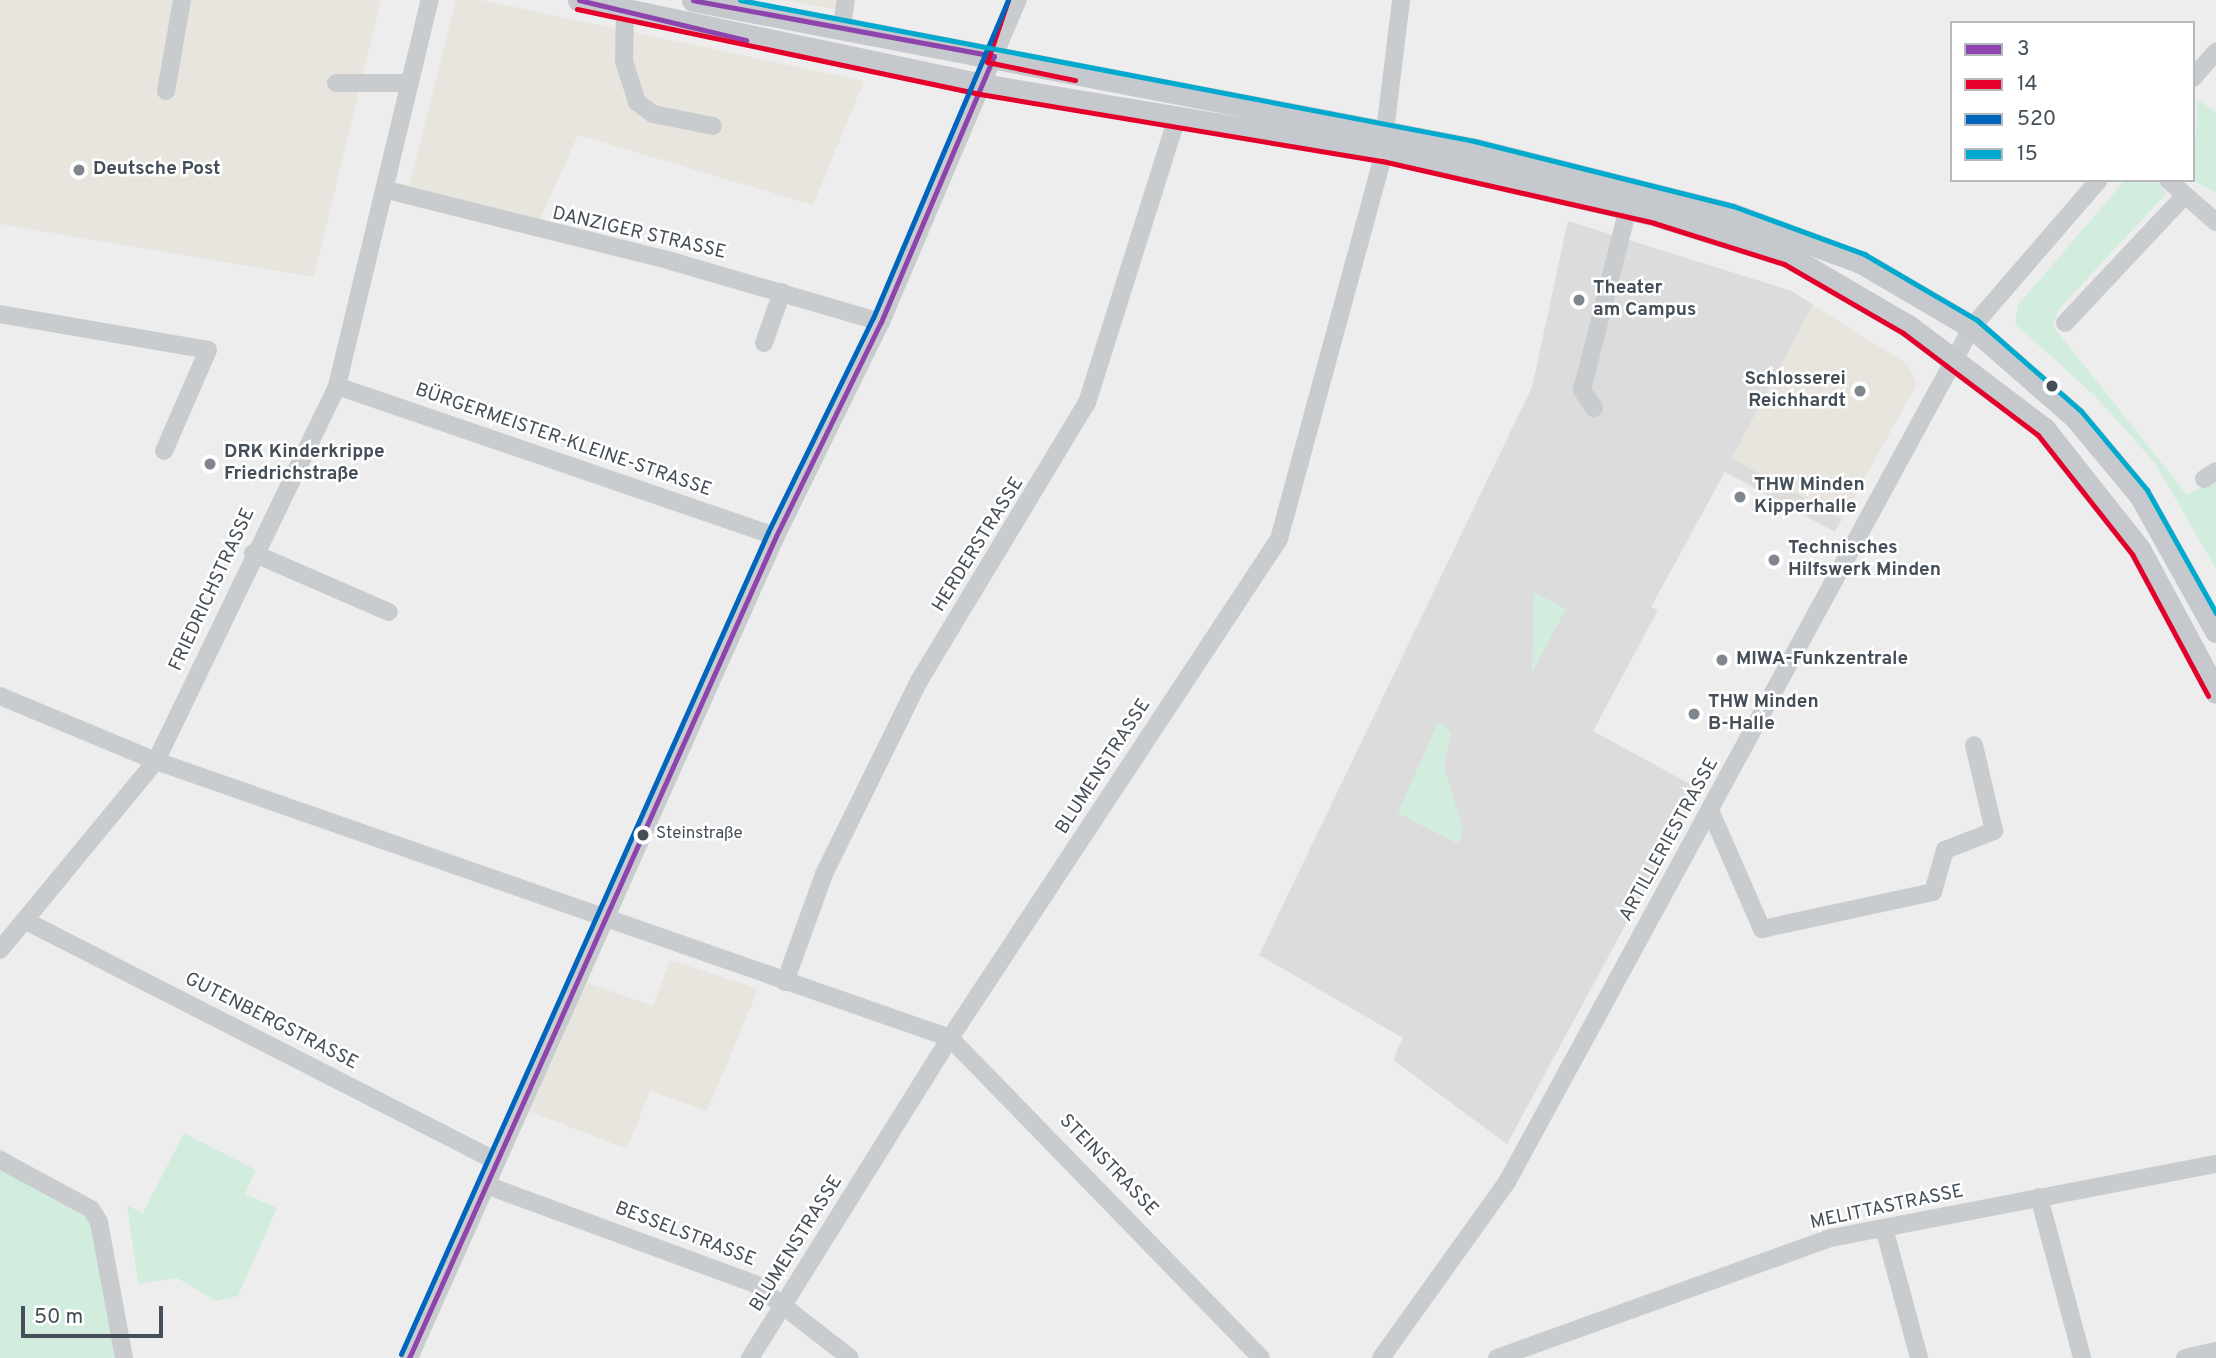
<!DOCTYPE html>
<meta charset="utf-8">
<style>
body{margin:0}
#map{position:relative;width:2216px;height:1358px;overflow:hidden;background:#eeeded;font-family:Overpass,sans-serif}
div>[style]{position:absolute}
.commercial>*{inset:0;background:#e7e5dd}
.education>*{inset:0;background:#dcdcdd}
.green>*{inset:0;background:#d2edde}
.minor>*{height:18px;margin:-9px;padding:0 9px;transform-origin:9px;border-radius:9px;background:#c9ccce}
.major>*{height:23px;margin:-11.5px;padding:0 11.5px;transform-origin:11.5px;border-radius:11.5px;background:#c5c8cc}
.bus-1>*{height:5px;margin:-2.5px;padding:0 2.5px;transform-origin:2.5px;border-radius:2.5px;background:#8e44ad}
.bus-2>*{height:5px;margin:-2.5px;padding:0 2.5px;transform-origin:2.5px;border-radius:2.5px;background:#e4002b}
.bus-3>*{height:5px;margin:-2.5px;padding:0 2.5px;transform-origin:2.5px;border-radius:2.5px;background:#0065bd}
.bus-4>*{height:5px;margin:-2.5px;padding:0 2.5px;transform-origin:2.5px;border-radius:2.5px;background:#00a9ce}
.dots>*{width:19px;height:19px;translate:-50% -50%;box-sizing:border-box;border:4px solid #fff;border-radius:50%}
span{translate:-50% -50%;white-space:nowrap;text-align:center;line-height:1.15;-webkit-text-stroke:5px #fff;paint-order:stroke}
.bus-label{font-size:17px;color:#454f59}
.left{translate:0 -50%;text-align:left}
.poi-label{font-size:19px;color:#454f59;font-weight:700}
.right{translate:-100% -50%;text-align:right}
.street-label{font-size:19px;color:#454f59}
.legend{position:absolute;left:1950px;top:21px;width:245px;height:161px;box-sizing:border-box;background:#fff;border:2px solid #b5b9bd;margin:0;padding:9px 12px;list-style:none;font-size:21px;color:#454f59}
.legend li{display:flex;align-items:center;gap:14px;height:35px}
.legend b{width:35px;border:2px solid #b5b9bd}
.scale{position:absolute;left:21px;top:1306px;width:142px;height:32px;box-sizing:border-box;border:4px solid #454f59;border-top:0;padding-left:9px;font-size:21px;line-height:24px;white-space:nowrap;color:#454f59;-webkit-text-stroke:5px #fff;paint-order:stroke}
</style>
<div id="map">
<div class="commercial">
<div style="clip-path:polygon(0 0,381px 0,314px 277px,0 224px)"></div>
<div style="clip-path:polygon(456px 0,481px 0,864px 81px,813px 205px,578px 135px,540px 219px,409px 186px)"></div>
<div style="clip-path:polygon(785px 0,850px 0,848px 12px)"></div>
<div style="clip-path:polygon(1813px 305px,1907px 364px,1917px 384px,1842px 519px,1732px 458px)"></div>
<div style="clip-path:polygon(670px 960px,758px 989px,707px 1111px,650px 1091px,627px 1149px,529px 1111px,585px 982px,653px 1006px)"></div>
</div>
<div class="education">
<div style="clip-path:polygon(1568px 221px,1792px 291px,1813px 305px,1732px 458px,1842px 519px,1835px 532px,1725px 472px,1651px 607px,1658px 610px,1593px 731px,1699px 789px,1507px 1144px,1393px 1060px,1403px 1038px,1259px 955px,1532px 387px)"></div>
</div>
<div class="green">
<div style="clip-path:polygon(2198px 100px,2216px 112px,2216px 193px,2193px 180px)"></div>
<div style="clip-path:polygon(2125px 180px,2156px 180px,2166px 194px,2058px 310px,2053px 326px,2187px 495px,2216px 478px,2216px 569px,2155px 463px,2095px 396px,2015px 324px,2018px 305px)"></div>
<div style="clip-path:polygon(1534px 592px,1566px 609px,1532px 672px,1532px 668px)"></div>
<div style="clip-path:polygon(1438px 722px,1451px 732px,1444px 767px,1463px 830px,1458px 844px,1398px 813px)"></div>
<div style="clip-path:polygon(184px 1133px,256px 1170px,245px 1194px,277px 1208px,238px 1296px,216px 1301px,177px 1278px,138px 1284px,127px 1205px,143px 1213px)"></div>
<div style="clip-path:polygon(0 1148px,104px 1220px,123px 1358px,0 1358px)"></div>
</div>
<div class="minor">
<div style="left:625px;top:10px;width:51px;rotate:91.1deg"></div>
<div style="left:624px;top:61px;width:43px;rotate:72.4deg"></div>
<div style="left:637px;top:102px;width:20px;rotate:37deg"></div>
<div style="left:653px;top:114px;width:61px;rotate:11.3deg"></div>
<div style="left:842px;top:27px;width:27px;rotate:-82deg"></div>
<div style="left:2193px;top:78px;width:35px;rotate:-49deg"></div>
<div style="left:336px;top:83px;width:74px"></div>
<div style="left:166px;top:91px;width:92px;rotate:-80deg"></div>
<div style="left:1385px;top:131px;width:132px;rotate:-83deg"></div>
<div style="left:2168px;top:180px;width:64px;rotate:41.2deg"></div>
<div style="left:387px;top:190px;width:293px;rotate:14deg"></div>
<div style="left:671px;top:261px;width:219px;rotate:16.2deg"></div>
<div style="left:0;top:314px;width:211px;rotate:9.8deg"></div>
<div style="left:208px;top:350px;width:110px;rotate:113.5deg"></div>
<div style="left:2065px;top:323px;width:175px;rotate:-46.8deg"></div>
<div style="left:764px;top:343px;width:54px;rotate:-70.6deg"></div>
<div style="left:337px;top:386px;width:464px;rotate:18.9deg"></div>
<div style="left:1594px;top:408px;width:22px;rotate:-124deg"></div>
<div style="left:1582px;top:390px;width:188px;rotate:-75.8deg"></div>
<div style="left:2204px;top:479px;width:14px;rotate:-34deg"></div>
<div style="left:253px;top:553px;width:148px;rotate:23.5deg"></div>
<div style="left:0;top:696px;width:169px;rotate:22.6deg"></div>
<div style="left:156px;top:761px;width:841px;rotate:19.23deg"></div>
<div style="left:950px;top:1038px;width:446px;rotate:45.8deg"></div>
<div style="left:1710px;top:810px;width:130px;rotate:66.4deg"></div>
<div style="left:1762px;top:929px;width:175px;rotate:-12.2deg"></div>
<div style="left:1933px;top:892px;width:44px;rotate:-74.1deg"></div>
<div style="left:1945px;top:850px;width:53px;rotate:-21.2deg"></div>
<div style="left:1994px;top:831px;width:88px;rotate:-103.1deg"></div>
<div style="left:26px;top:921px;width:528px;rotate:27.05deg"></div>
<div style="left:0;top:950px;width:245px;rotate:-50.5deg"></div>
<div style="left:156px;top:761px;width:416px;rotate:-64.2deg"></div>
<div style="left:337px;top:386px;width:397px;rotate:-76.5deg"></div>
<div style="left:785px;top:982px;width:115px;rotate:-70.1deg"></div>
<div style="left:824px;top:874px;width:215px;rotate:-63.8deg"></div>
<div style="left:919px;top:681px;width:325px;rotate:-58.9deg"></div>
<div style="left:1087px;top:403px;width:299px;rotate:-72.5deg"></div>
<div style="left:0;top:1160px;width:103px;rotate:28.3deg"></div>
<div style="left:91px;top:1209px;width:15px;rotate:58deg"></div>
<div style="left:99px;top:1222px;width:138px;rotate:79.6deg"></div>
<div style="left:486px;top:1185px;width:287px;rotate:20.2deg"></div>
<div style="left:755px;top:1284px;width:120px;rotate:37.9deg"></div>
<div style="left:2039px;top:1197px;width:167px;rotate:75deg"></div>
<div style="left:1884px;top:1228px;width:135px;rotate:74.9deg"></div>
<div style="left:409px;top:1358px;width:900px;rotate:-65.94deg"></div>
<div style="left:776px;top:536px;width:238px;rotate:-63.9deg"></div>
<div style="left:881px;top:322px;width:350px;rotate:-67deg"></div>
<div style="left:750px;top:1358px;width:377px;rotate:-58deg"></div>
<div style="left:950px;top:1038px;width:598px;rotate:-56.6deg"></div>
<div style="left:1279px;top:539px;width:401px;rotate:-74.8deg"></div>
<div style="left:1381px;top:1358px;width:216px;rotate:-54.4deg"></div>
<div style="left:1507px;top:1182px;width:973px;rotate:-61.46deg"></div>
<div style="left:1972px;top:327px;width:194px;rotate:-49.2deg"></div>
<div style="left:1497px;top:1358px;width:355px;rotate:-19.8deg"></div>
<div style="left:1831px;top:1238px;width:392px;rotate:-10.9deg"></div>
<div style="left:2185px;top:1358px;width:32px;rotate:-13deg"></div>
</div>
<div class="major">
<div style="left:579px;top:0;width:412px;rotate:11.9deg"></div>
<div style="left:982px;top:85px;width:408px;rotate:9.5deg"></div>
<div style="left:1384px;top:152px;width:279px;rotate:13deg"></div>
<div style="left:1656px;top:215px;width:138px;rotate:17.3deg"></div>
<div style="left:1788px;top:256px;width:139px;rotate:30.3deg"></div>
<div style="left:1908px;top:326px;width:171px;rotate:37.1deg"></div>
<div style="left:2044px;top:429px;width:153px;rotate:51.6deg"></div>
<div style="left:2139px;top:549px;width:162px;rotate:61.7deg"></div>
<div style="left:693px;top:0;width:793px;rotate:10.83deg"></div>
<div style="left:1472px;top:149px;width:267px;rotate:14.1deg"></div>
<div style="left:1731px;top:214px;width:139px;rotate:20.3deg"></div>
<div style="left:1861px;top:262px;width:129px;rotate:30.4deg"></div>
<div style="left:1972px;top:327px;width:137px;rotate:41.1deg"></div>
<div style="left:2075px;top:417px;width:102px;rotate:50.2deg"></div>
<div style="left:2140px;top:495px;width:156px;rotate:60.8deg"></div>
</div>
<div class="bus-1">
<div style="left:579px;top:0;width:172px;rotate:13.5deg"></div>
<div style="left:409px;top:1358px;width:900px;rotate:-65.94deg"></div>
<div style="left:776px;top:536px;width:238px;rotate:-63.9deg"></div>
<div style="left:881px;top:322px;width:289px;rotate:-67deg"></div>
<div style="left:994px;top:56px;width:306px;rotate:-169.5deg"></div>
</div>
<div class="bus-2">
<div style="left:1008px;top:0;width:65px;rotate:108.7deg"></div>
<div style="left:987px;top:62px;width:90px;rotate:11.6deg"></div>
<div style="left:577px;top:9px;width:412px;rotate:11.9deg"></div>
<div style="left:980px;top:94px;width:408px;rotate:9.5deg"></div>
<div style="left:1382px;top:161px;width:279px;rotate:12.8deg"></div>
<div style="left:1654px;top:223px;width:136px;rotate:17.5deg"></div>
<div style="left:1784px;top:264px;width:138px;rotate:30.1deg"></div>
<div style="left:1903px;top:333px;width:169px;rotate:37.1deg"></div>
<div style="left:2038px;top:435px;width:152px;rotate:51.7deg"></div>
<div style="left:2132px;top:554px;width:161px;rotate:61.8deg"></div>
</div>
<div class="bus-3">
<div style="left:401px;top:1354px;width:900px;rotate:-65.94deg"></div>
<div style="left:768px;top:532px;width:238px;rotate:-63.9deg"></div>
<div style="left:873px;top:318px;width:345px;rotate:-67deg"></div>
</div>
<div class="bus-4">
<div style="left:740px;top:0;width:747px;rotate:10.87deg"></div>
<div style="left:1474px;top:141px;width:267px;rotate:14.1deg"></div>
<div style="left:1733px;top:206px;width:140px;rotate:20.1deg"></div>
<div style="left:1864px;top:254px;width:131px;rotate:30.3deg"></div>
<div style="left:1977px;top:320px;width:138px;rotate:41.2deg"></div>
<div style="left:2081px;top:411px;width:103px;rotate:50.1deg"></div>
<div style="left:2147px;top:490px;width:141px;rotate:60.7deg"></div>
</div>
<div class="dots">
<div style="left:79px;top:170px;background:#80868d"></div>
<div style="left:1579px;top:300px;background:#80868d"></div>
<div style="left:2052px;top:386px;background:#454f59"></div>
<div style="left:1860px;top:391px;background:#80868d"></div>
<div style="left:210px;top:464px;background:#80868d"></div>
<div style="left:1740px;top:497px;background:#80868d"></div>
<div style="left:1774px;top:560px;background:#80868d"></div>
<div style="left:1722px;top:660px;background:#80868d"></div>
<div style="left:1694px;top:714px;background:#80868d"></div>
<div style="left:643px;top:835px;background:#454f59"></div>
</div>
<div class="bus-label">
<span class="left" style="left:656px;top:835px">Steinstraße</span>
</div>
<div class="poi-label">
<span class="left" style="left:93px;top:170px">Deutsche Post</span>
<span class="left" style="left:1593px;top:300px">Theater<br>am Campus</span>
<span class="right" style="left:1846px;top:391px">Schlosserei<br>Reichhardt</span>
<span class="left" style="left:224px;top:464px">DRK Kinderkrippe<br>Friedrichstraße</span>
<span class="left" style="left:1754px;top:497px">THW Minden<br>Kipperhalle</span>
<span class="left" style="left:1788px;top:560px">Technisches<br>Hilfswerk Minden</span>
<span class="left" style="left:1736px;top:660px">MIWA-Funkzentrale</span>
<span class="left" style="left:1708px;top:714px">THW Minden<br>B-Halle</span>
</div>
<div class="street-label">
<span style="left:639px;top:234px;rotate:13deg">DANZIGER STRASSE</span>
<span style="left:563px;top:441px;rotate:19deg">BÜRGERMEISTER-KLEINE-STRASSE</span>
<span style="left:979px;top:545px;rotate:-58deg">HERDERSTRASSE</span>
<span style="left:213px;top:590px;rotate:-65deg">FRIEDRICHSTRASSE</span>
<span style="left:1104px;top:767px;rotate:-57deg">BLUMENSTRASSE</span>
<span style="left:1670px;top:840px;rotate:-61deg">ARTILLERIESTRASSE</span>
<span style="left:271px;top:1022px;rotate:27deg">GUTENBERGSTRASSE</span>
<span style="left:1108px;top:1166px;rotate:46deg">STEINSTRASSE</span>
<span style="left:1887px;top:1208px;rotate:-12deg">MELITTASTRASSE</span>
<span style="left:685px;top:1235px;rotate:21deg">BESSELSTRASSE</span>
<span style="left:797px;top:1244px;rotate:-58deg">BLUMENSTRASSE</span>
</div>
<ul class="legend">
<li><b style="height:9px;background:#8e44ad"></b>3</li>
<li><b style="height:9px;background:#e4002b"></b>14</li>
<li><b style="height:9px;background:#0065bd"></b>520</li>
<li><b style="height:9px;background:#00a9ce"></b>15</li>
</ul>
<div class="scale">50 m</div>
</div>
